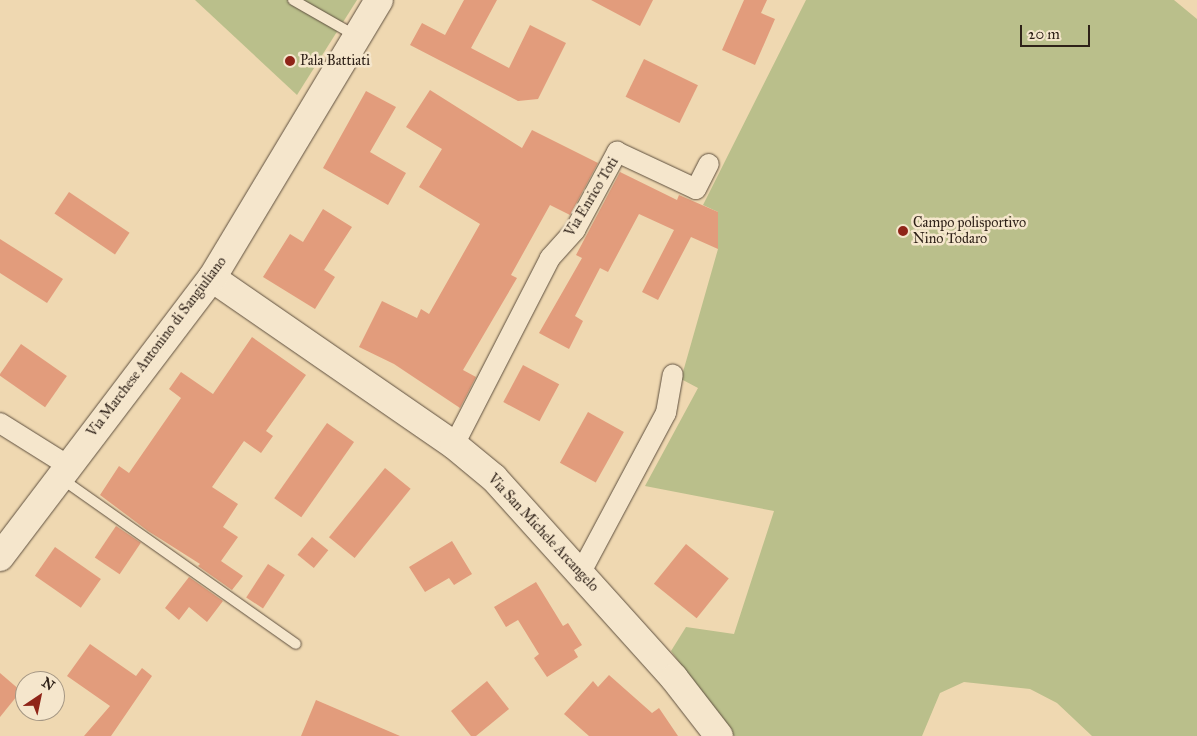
<!DOCTYPE html>
<style>
body{margin:0}
#map{position:relative;width:1197px;height:736px;overflow:hidden;background:#efd8b1;font-family:"IM FELL Great Primer",serif}
div>[style]{position:absolute}
.green>*{inset:0;background:#babf8b}
.building>*{inset:0;background:#e29c7c;transform-origin:0 0}
.roads{filter:drop-shadow(0 0 1px #5e4f3e) drop-shadow(0 0 1px #5e4f3e)}
.service>*{height:10px;margin:-5px;padding:0 5px;transform-origin:5px;border-radius:5px;background:#f5e6cc}
.minor>*{height:20px;margin:-10px;padding:0 10px;transform-origin:10px;border-radius:10px;background:#f5e6cc}
.secondary>*{height:28px;margin:-14px;padding:0 14px;transform-origin:14px;border-radius:14px;background:#f5e6cc}
.dots>*{width:14px;height:14px;translate:-50% -50%;box-sizing:border-box;border:2px solid #f5e6cc;border-radius:50%}
span{translate:-50% -50%;white-space:nowrap;text-align:center;line-height:1.15;-webkit-text-stroke:5px #f5e6cc;paint-order:stroke}
.poi-label{font-size:14px;color:#2e2118}
.left{translate:0 -50%;text-align:left}
.street-label{font-size:14px;color:#2e2118}
.north{position:absolute;left:15px;top:671px;width:50px;height:50px;box-sizing:border-box;background:#f5e6cc;border:1px solid #a59784;border-radius:50%;rotate:34deg;font-size:14px;font-weight:700;line-height:20px;text-align:center;color:#2e2118}
.north::after{content:'';display:block;margin:auto;width:18px;height:22px;background:#8f2418;clip-path:polygon(50% 0,100% 100%,50% 72%,0 100%)}
.scale{position:absolute;left:1020px;top:25px;width:70px;height:22px;box-sizing:border-box;border:2px solid #2e2118;border-top:0;padding-left:6px;font-size:15px;line-height:18px;white-space:nowrap;color:#2e2118;-webkit-text-stroke:4px #f5e6cc;paint-order:stroke}
</style>
<div id="map">
<div class="green">
<div style="clip-path:polygon(195px 0,357px 0,297px 95px)"></div>
<div style="clip-path:polygon(806px 0,1174px 0,1197px 19px,1197px 736px,1092px 736px,1057px 703px,1030px 689px,964px 682px,940px 693px,922px 736px,734px 736px,671px 651px,686px 627px,734px 634px,774px 511px,645px 486px,698px 388px,681px 379px,718px 249px,718px 212px,703px 205px)"></div>
</div>
<div class="building">
<div style="clip-path:polygon(464px 0,497px 0,471px 48px,509px 68px,530px 25px,566px 43px,538px 99px,518px 101px,410px 45px,422px 23px,445px 35px)"></div>
<div style="clip-path:polygon(591px 0,653px 0,640px 26px)"></div>
<div style="clip-path:polygon(744px 0,767px 0,761px 13px,775px 19px,755px 65px,722px 50px)"></div>
<div style="left:644px;top:59px;width:60px;height:42px;rotate:26deg"></div>
<div style="clip-path:polygon(430px 90px,522px 148px,532px 130px,598px 163px,570px 215px,550px 205px,511px 275px,517px 278px,463px 370px,476px 377px,460px 408px,394px 364px,359px 347px,382px 301px,417px 318px,421px 309px,429px 314px,480px 224px,419px 187px,442px 149px,406px 127px)"></div>
<div style="clip-path:polygon(366px 91px,396px 107px,370px 152px,406px 173px,388px 205px,323px 168px)"></div>
<div style="clip-path:polygon(620px 172px,677px 200px,679px 195px,718px 212px,718px 249px,691px 237px,658px 300px,642px 292px,674px 230px,639px 214px,608px 272px,600px 268px,575px 316px,583px 321px,569px 349px,539px 333px,582px 258px,576px 255px)"></div>
<div style="left:69px;top:192px;width:73px;height:26px;rotate:34deg"></div>
<div style="clip-path:polygon(323px 209px,352px 227px,324px 270px,335px 277px,315px 309px,263px 277px,290px 234px,303px 242px)"></div>
<div style="clip-path:polygon(0 239px,63px 279px,47px 303px,0 273px)"></div>
<div style="clip-path:polygon(252px 337px,306px 375px,266px 431px,273px 436px,261px 453px,244px 441px,212px 487px,238px 504px,223px 527px,238px 537px,221px 561px,243px 576px,232px 590px,198px 566px,200px 564px,148px 531px,100px 495px,119px 466px,129px 473px,181px 398px,169px 389px,181px 372px,213px 394px)"></div>
<div style="left:21px;top:344px;width:56px;height:38px;rotate:35deg"></div>
<div style="left:523px;top:365px;width:41px;height:42px;rotate:28deg"></div>
<div style="left:588px;top:412px;width:41px;height:58px;rotate:29deg"></div>
<div style="left:327px;top:423px;width:33px;height:92px;rotate:35deg"></div>
<div style="left:385px;top:468px;width:33px;height:89px;rotate:39deg"></div>
<div style="left:116px;top:526px;width:30px;height:38px;rotate:34deg"></div>
<div style="left:312px;top:537px;width:21px;height:23px;rotate:39deg"></div>
<div style="clip-path:polygon(452px 541px,472px 574px,454px 585px,449px 578px,425px 592px,409px 567px)"></div>
<div style="left:686px;top:544px;width:55px;height:51px;rotate:39deg"></div>
<div style="left:55px;top:547px;width:56px;height:35px;rotate:35deg"></div>
<div style="left:268px;top:564px;width:20px;height:40px;rotate:33deg"></div>
<div style="clip-path:polygon(189px 577px,223px 601px,207px 622px,189px 607px,179px 620px,165px 608px)"></div>
<div style="clip-path:polygon(536px 582px,563px 626px,568px 623px,582px 645px,574px 650px,578px 657px,547px 677px,534px 658px,539px 654px,518px 620px,506px 627px,494px 607px)"></div>
<div style="clip-path:polygon(90px 644px,136px 676px,142px 668px,152px 676px,111px 736px,84px 736px,110px 706px,67px 676px)"></div>
<div style="clip-path:polygon(0 673px,21px 691px,0 717px)"></div>
<div style="clip-path:polygon(609px 675px,652px 713px,659px 708px,678px 736px,589px 736px,564px 714px,593px 681px,598px 687px)"></div>
<div style="clip-path:polygon(487px 681px,509px 709px,476px 736px,471px 736px,451px 711px)"></div>
<div style="clip-path:polygon(316px 700px,400px 736px,301px 736px)"></div>
</div>
<div class="roads">
<div class="service">
<div style="left:293px;top:0;width:73px;rotate:29.7deg"></div>
<div style="left:62px;top:479px;width:286px;rotate:35.2deg"></div>
</div>
<div class="minor">
<div style="left:0;top:423px;width:79px;rotate:32.1deg"></div>
<div style="left:454px;top:445px;width:210px;rotate:-62.8deg"></div>
<div style="left:550px;top:258px;width:38px;rotate:-48deg"></div>
<div style="left:575px;top:230px;width:89px;rotate:-61.7deg"></div>
<div style="left:617px;top:152px;width:87px;rotate:25.1deg"></div>
<div style="left:696px;top:189px;width:28px;rotate:-63deg"></div>
<div style="left:581px;top:572px;width:180px;rotate:-61.9deg"></div>
<div style="left:666px;top:413px;width:39px;rotate:-80deg"></div>
</div>
<div class="secondary">
<div style="left:212px;top:278px;width:294px;rotate:34.6deg"></div>
<div style="left:454px;top:445px;width:52px;rotate:39.5deg"></div>
<div style="left:494px;top:478px;width:269px;rotate:48deg"></div>
<div style="left:674px;top:678px;width:73px;rotate:52.2deg"></div>
<div style="left:0;top:557px;width:350px;rotate:-52.8deg"></div>
<div style="left:212px;top:278px;width:324px;rotate:-59deg"></div>
</div>
</div>
<div class="dots">
<div style="left:290px;top:61px;background:#8f2418"></div>
<div style="left:903px;top:231px;background:#8f2418"></div>
</div>
<div class="poi-label">
<span class="left" style="left:300px;top:61px">Pala Battiati</span>
<span class="left" style="left:913px;top:231px">Campo polisportivo<br>Nino Todaro</span>
</div>
<div class="street-label">
<span style="left:592px;top:197px;rotate:-59deg">Via Enrico Toti</span>
<span style="left:157px;top:347px;rotate:-53deg">Via Marchese Antonino di Sangiuliano</span>
<span style="left:543px;top:533px;rotate:47deg">Via San Michele Arcangelo</span>
</div>
<div class="north">N</div>
<div class="scale">20 m</div>
</div>
